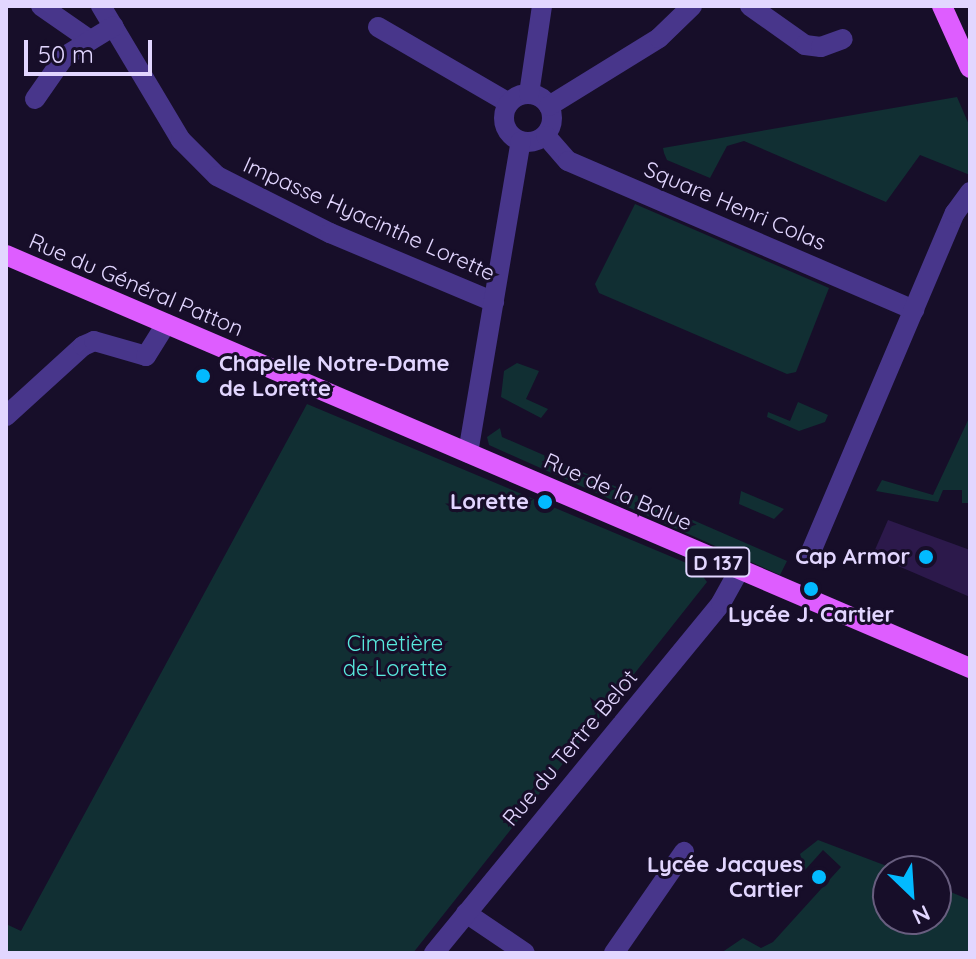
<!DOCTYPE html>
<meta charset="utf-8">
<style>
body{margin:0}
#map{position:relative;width:976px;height:959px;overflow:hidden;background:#170e29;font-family:Quicksand,sans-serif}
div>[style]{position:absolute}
.green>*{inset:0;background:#112f33}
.building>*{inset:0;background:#2c194b}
.minor>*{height:20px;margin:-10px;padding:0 10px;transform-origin:10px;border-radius:10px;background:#48368b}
.minor>.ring{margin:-10px;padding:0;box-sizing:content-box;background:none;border:20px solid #48368b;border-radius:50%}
.primary>*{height:20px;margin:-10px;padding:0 10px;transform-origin:10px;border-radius:10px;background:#de5dff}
.dots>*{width:22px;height:22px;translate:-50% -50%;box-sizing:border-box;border:4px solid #170e29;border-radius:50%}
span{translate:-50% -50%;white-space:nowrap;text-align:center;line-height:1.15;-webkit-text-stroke:6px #170e29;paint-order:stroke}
.shield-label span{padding:2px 6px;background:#170e29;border:2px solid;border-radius:6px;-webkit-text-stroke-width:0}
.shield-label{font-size:20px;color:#e2d6ff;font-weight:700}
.street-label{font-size:22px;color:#e2d6ff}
.poi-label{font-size:22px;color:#e2d6ff;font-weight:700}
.left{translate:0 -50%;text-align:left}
.right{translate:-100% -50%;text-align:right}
.park-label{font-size:22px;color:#58e9dd}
.frame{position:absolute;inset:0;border:8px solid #e2d6ff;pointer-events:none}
.north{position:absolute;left:872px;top:855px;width:80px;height:80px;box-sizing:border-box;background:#170e29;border:2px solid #685e7f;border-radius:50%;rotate:155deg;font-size:22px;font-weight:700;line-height:32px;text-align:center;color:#e2d6ff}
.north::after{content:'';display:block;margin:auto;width:28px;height:36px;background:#02baff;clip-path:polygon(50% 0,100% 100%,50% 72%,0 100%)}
.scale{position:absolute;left:24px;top:40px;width:128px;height:36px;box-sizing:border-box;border:4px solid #e2d6ff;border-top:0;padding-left:10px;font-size:24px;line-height:28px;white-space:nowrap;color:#e2d6ff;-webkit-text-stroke:6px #170e29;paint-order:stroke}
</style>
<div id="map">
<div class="green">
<div style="clip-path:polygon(957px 97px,970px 127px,970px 175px,920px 155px,886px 202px,744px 141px,727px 146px,710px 178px,667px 160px,664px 153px,663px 148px)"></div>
<div style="clip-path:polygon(635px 204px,829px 288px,796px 372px,787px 374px,599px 293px,595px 284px)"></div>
<div style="clip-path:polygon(517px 363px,539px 371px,526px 399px,548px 409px,541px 418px,501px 397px,504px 371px)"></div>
<div style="clip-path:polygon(798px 402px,828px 415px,825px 422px,799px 431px,767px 417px,768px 412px,790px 421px)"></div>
<div style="clip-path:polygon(307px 404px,696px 567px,707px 582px,413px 953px,6px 953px,6px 924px,21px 931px)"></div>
<div style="clip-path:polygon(970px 416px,970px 503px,962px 503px,962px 490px,943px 490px,938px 502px,876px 491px,882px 480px,933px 495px)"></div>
<div style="clip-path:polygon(500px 428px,502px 437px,787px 561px,780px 575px,489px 445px,487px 437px)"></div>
<div style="clip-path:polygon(741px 491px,784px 509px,774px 519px,739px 504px)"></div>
<div style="clip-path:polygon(818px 840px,900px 871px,888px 871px,888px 919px,936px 919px,936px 886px,970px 900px,970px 953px,721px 953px,743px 938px,761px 948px,773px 942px,841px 867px,823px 850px,805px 870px,800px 854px)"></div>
</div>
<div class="building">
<div style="clip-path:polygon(888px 520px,970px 550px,970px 597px,882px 559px,874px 552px)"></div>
</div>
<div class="minor">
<div style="left:41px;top:6px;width:60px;rotate:34.8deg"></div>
<div style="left:101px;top:6px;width:156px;rotate:59.2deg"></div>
<div style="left:181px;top:140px;width:51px;rotate:45deg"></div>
<div style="left:217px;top:176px;width:127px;rotate:26.8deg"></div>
<div style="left:330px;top:233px;width:178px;rotate:22.8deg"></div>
<div style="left:750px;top:6px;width:67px;rotate:35.3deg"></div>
<div style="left:805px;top:45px;width:16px;rotate:7deg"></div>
<div style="left:821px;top:47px;width:23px;rotate:-20deg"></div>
<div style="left:378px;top:27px;width:151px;rotate:30.1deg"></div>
<div class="ring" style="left:504px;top:94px;width:28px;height:28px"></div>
<div style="left:529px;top:94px;width:89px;rotate:-81.6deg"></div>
<div style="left:35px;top:99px;width:52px;rotate:-55.1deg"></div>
<div style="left:65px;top:56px;width:57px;rotate:-31.5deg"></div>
<div style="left:549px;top:106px;width:129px;rotate:-31.7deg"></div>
<div style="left:659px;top:38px;width:46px;rotate:-44.1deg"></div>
<div style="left:546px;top:136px;width:33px;rotate:49deg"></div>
<div style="left:568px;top:161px;width:377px;rotate:23.3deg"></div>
<div style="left:6px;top:416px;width:104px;rotate:-42.3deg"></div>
<div style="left:83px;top:346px;width:12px;rotate:-24deg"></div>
<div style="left:94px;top:341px;width:54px;rotate:16.1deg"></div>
<div style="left:146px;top:356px;width:38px;rotate:-58deg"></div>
<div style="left:468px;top:453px;width:316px;rotate:-80.4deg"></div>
<div style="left:810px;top:554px;width:371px;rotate:-67deg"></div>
<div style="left:955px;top:213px;width:26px;rotate:-54deg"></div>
<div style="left:466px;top:913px;width:71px;rotate:34.1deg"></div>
<div style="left:434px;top:953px;width:453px;rotate:-50.6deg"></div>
<div style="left:721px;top:603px;width:37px;rotate:-61deg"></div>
<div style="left:614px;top:953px;width:123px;rotate:-55.3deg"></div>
</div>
<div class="primary">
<div style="left:942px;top:6px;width:68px;rotate:65.7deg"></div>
<div style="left:6px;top:255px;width:1049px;rotate:23.19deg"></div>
</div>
<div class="dots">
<div style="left:203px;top:376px;background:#02baff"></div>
<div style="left:545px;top:502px;background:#02baff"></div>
<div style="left:926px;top:557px;background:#02baff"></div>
<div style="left:811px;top:589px;background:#02baff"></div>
<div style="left:819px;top:877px;background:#02baff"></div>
</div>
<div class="shield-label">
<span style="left:718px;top:562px">D 137</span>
</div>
<div class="street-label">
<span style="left:735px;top:206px;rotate:23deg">Square Henri Colas</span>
<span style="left:369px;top:219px;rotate:24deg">Impasse Hyacinthe Lorette</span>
<span style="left:136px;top:285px;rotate:23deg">Rue du Général Patton</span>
<span style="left:618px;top:492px;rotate:24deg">Rue de la Balue</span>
<span style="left:570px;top:748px;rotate:-50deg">Rue du Tertre Belot</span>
</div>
<div class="poi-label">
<span class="left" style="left:219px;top:376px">Chapelle Notre-Dame<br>de Lorette</span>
<span class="right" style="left:529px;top:502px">Lorette</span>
<span class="right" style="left:910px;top:557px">Cap Armor</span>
<span style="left:811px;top:615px">Lycée J. Cartier</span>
<span class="right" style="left:803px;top:877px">Lycée Jacques<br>Cartier</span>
</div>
<div class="park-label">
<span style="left:395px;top:656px">Cimetière<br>de Lorette</span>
</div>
<div class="frame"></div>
<div class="north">N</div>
<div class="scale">50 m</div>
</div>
